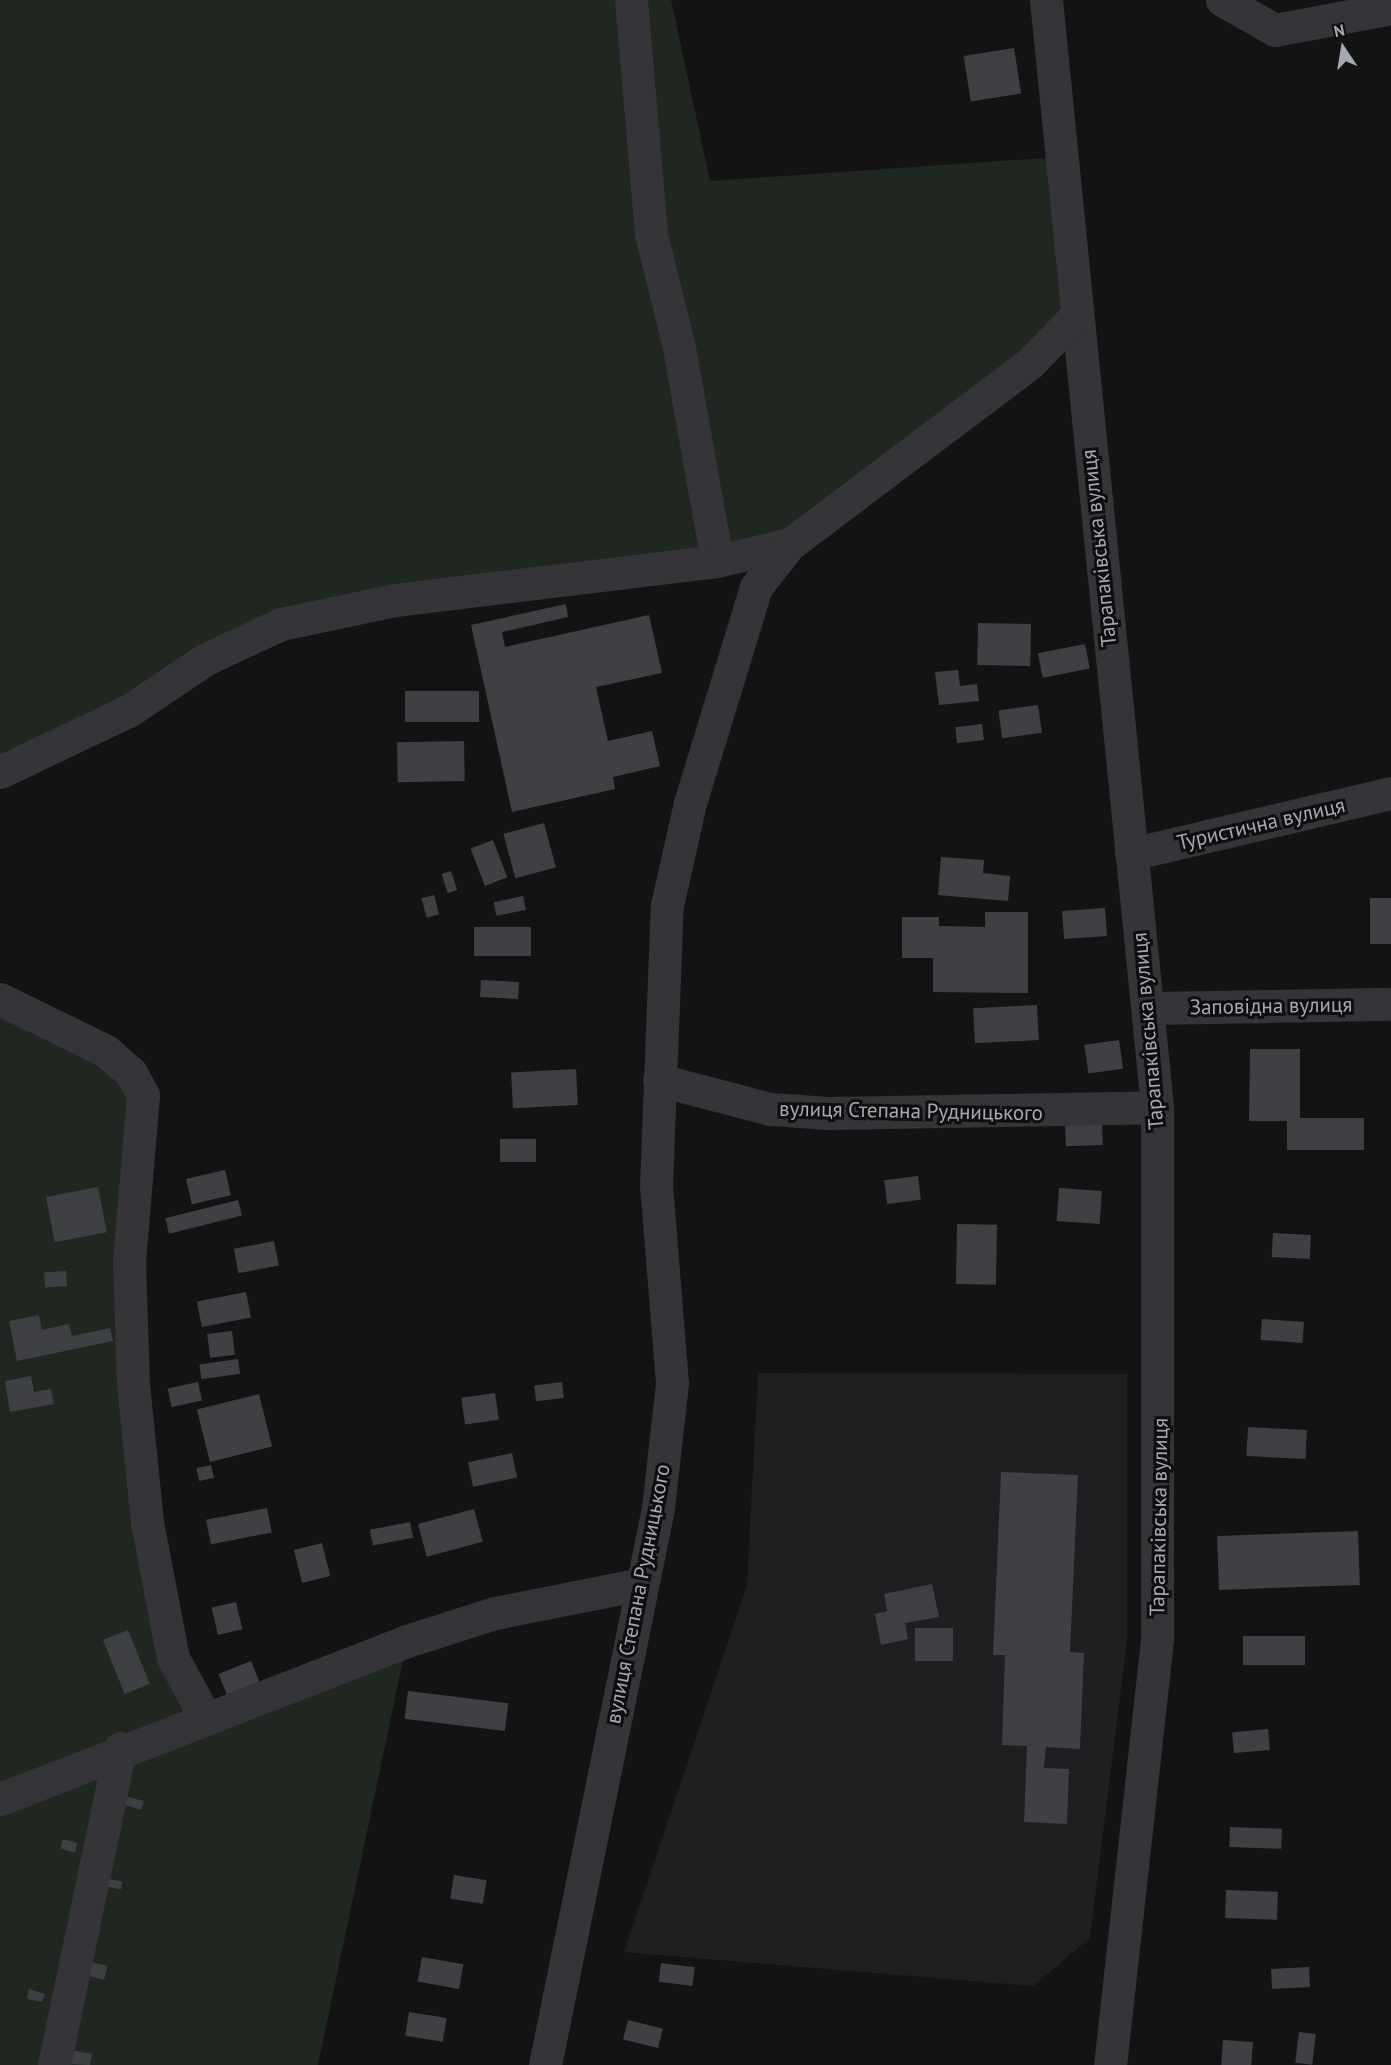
<!DOCTYPE html>
<meta charset="utf-8">
<style>
body{margin:0}
#map{position:relative;width:1391px;height:2065px;overflow:hidden;background:#131314;font-family:"PT Sans",sans-serif}
div>[style]{position:absolute}
.built>*{inset:0;background:#1f1f21}
.green>*{inset:0;background:#1f2720}
.building>*{inset:0;background:#3f4044;transform-origin:0 0}
.minor>*{height:33px;margin:-16.5px;padding:0 16.5px;transform-origin:16.5px;border-radius:16.5px;background:#343439}
span{translate:-50% -50%;white-space:nowrap;text-align:center;line-height:1.15;-webkit-text-stroke:6px #0e0e0f;paint-order:stroke}
.street-label{font-size:21px;color:#a5a9b4}
.north{position:absolute;left:1313px;top:18px;width:60px;height:60px;-webkit-text-stroke:4px #0e0e0f;paint-order:stroke;rotate:348deg;font-size:16px;font-weight:700;line-height:24px;text-align:center;color:#a5a9b4}
.north::after{content:'';display:block;margin:auto;width:21px;height:27px;background:#a5a9b4;clip-path:polygon(50% 0,100% 100%,50% 72%,0 100%)}
</style>
<div id="map">
<div class="built">
<div style="clip-path:polygon(758px 1373px,1127px 1374px,1127px 1641px,1090px 1938px,1033px 1986px,624px 1952px,747px 1585px)"></div>
</div>
<div class="green">
<div style="clip-path:polygon(0 0,671px 0,710px 181px,1058px 157px,1074px 318px,790px 544px,281px 624px,0 772px)"></div>
<div style="clip-path:polygon(0 999px,131px 1073px,147px 1522px,204px 1715px,407px 1641px,318px 2065px,0 2065px)"></div>
</div>
<div class="building">
<div style="left:1014px;top:48px;width:46px;height:51px;rotate:81deg"></div>
<div style="clip-path:polygon(566px 604px,568px 617px,502px 632px,505px 647px,649px 615px,662px 673px,596px 687px,608px 741px,652px 731px,660px 766px,613px 777px,615px 789px,512px 812px,471px 625px)"></div>
<div style="left:978px;top:623px;width:53px;height:42px;rotate:1deg"></div>
<div style="left:1085px;top:644px;width:25px;height:48px;rotate:79deg"></div>
<div style="clip-path:polygon(958px 670px,960px 686px,977px 684px,979px 701px,939px 705px,935px 672px)"></div>
<div style="left:405px;top:691px;width:74px;height:31px"></div>
<div style="left:1038px;top:705px;width:28px;height:40px;rotate:82deg"></div>
<div style="left:982px;top:724px;width:16px;height:27px;rotate:83deg"></div>
<div style="left:464px;top:741px;width:40px;height:67px;rotate:89deg"></div>
<div style="left:544px;top:823px;width:46px;height:42px;rotate:75deg"></div>
<div style="left:493px;top:840px;width:40px;height:24px;rotate:69deg"></div>
<div style="clip-path:polygon(941px 857px,984px 860px,983px 873px,1010px 876px,1008px 901px,938px 895px)"></div>
<div style="left:451px;top:871px;width:20px;height:10px;rotate:72deg"></div>
<div style="left:434px;top:895px;width:20px;height:13px;rotate:75deg"></div>
<div style="left:523px;top:896px;width:14px;height:30px;rotate:78deg"></div>
<div style="left:1391px;top:898px;width:46px;height:21px;rotate:90deg"></div>
<div style="left:1105px;top:908px;width:28px;height:43px;rotate:86deg"></div>
<div style="clip-path:polygon(985px 912px,1028px 912px,1028px 993px,933px 992px,933px 958px,902px 958px,902px 917px,939px 917px,939px 926px,985px 927px)"></div>
<div style="left:474px;top:927px;width:57px;height:29px"></div>
<div style="left:481px;top:980px;width:38px;height:17px;rotate:3deg"></div>
<div style="left:1037px;top:1005px;width:35px;height:64px;rotate:87deg"></div>
<div style="left:1119px;top:1040px;width:29px;height:35px;rotate:82deg"></div>
<div style="clip-path:polygon(1250px 1049px,1300px 1049px,1300px 1118px,1364px 1118px,1364px 1150px,1287px 1150px,1287px 1121px,1249px 1121px)"></div>
<div style="left:576px;top:1069px;width:36px;height:65px;rotate:87deg"></div>
<div style="left:1102px;top:1122px;width:23px;height:37px;rotate:88deg"></div>
<div style="left:500px;top:1139px;width:36px;height:23px"></div>
<div style="left:225px;top:1170px;width:26px;height:40px;rotate:77deg"></div>
<div style="left:918px;top:1176px;width:24px;height:34px;rotate:83deg"></div>
<div style="left:98px;top:1187px;width:46px;height:53px;rotate:79deg"></div>
<div style="left:1059px;top:1188px;width:43px;height:33px;rotate:4deg"></div>
<div style="left:238px;top:1200px;width:16px;height:75px;rotate:76deg"></div>
<div style="left:957px;top:1224px;width:40px;height:60px;rotate:1deg"></div>
<div style="left:1273px;top:1233px;width:38px;height:24px;rotate:3deg"></div>
<div style="left:274px;top:1241px;width:25px;height:41px;rotate:79deg"></div>
<div style="left:66px;top:1271px;width:15px;height:22px;rotate:86deg"></div>
<div style="left:246px;top:1292px;width:26px;height:50px;rotate:79deg"></div>
<div style="clip-path:polygon(39px 1315px,42px 1330px,69px 1324px,72px 1336px,110px 1328px,113px 1341px,17px 1361px,9px 1321px)"></div>
<div style="left:1262px;top:1319px;width:42px;height:21px;rotate:4deg"></div>
<div style="left:232px;top:1331px;width:24px;height:25px;rotate:83deg"></div>
<div style="left:238px;top:1359px;width:15px;height:39px;rotate:82deg"></div>
<div style="clip-path:polygon(31px 1376px,34px 1392px,51px 1389px,54px 1404px,10px 1412px,5px 1381px)"></div>
<div style="left:198px;top:1382px;width:19px;height:31px;rotate:78deg"></div>
<div style="left:562px;top:1382px;width:16px;height:28px;rotate:83deg"></div>
<div style="left:495px;top:1393px;width:27px;height:34px;rotate:82deg"></div>
<div style="left:259px;top:1394px;width:54px;height:64px;rotate:76deg"></div>
<div style="left:1248px;top:1427px;width:59px;height:29px;rotate:3deg"></div>
<div style="left:512px;top:1453px;width:25px;height:45px;rotate:78deg"></div>
<div style="left:211px;top:1465px;width:13px;height:15px;rotate:77deg"></div>
<div style="clip-path:polygon(1001px 1472px,1078px 1475px,1070px 1652px,1084px 1653px,1080px 1749px,1046px 1747px,1044px 1768px,1069px 1769px,1067px 1824px,1024px 1822px,1027px 1746px,1002px 1745px,1005px 1655px,993px 1655px)"></div>
<div style="left:267px;top:1508px;width:25px;height:62px;rotate:79deg"></div>
<div style="left:474px;top:1509px;width:34px;height:58px;rotate:75deg"></div>
<div style="left:410px;top:1522px;width:16px;height:41px;rotate:79deg"></div>
<div style="left:1358px;top:1531px;width:54px;height:141px;rotate:88deg"></div>
<div style="left:322px;top:1543px;width:34px;height:29px;rotate:76deg"></div>
<div style="clip-path:polygon(932px 1584px,939px 1617px,905px 1623px,908px 1639px,881px 1645px,875px 1614px,887px 1611px,884px 1594px)"></div>
<div style="left:236px;top:1602px;width:28px;height:25px;rotate:77deg"></div>
<div style="left:915px;top:1628px;width:38px;height:33px"></div>
<div style="left:128px;top:1630px;width:58px;height:27px;rotate:68deg"></div>
<div style="left:1243px;top:1636px;width:62px;height:29px"></div>
<div style="left:251px;top:1661px;width:22px;height:35px;rotate:68deg"></div>
<div style="left:408px;top:1691px;width:101px;height:28px;rotate:7deg"></div>
<div style="left:1268px;top:1729px;width:21px;height:36px;rotate:85deg"></div>
<div style="clip-path:polygon(127px 1797px,144px 1801px,141px 1810px,125px 1805px)"></div>
<div style="left:1230px;top:1827px;width:52px;height:20px;rotate:2deg"></div>
<div style="left:63px;top:1839px;width:15px;height:10px;rotate:16deg"></div>
<div style="left:454px;top:1875px;width:33px;height:24px;rotate:9deg"></div>
<div style="left:106px;top:1878px;width:17px;height:8px;rotate:13deg"></div>
<div style="left:1226px;top:1890px;width:52px;height:28px;rotate:2deg"></div>
<div style="left:422px;top:1957px;width:42px;height:25px;rotate:10deg"></div>
<div style="left:87px;top:1961px;width:21px;height:14px;rotate:14deg"></div>
<div style="left:661px;top:1963px;width:34px;height:19px;rotate:7deg"></div>
<div style="left:1309px;top:1967px;width:20px;height:38px;rotate:87deg"></div>
<div style="clip-path:polygon(29px 1989px,45px 1994px,42px 2002px,27px 1999px)"></div>
<div style="left:409px;top:2012px;width:38px;height:24px;rotate:9deg"></div>
<div style="left:628px;top:2020px;width:36px;height:20px;rotate:14deg"></div>
<div style="left:1299px;top:2032px;width:17px;height:31px;rotate:7deg"></div>
<div style="left:1223px;top:2040px;width:30px;height:25px;rotate:4deg"></div>
<div style="clip-path:polygon(72px 2050px,92px 2054px,90px 2065px,68px 2064px)"></div>
</div>
<div class="minor">
<div style="left:631px;top:0;width:235px;rotate:85.1deg"></div>
<div style="left:651px;top:234px;width:111px;rotate:76deg"></div>
<div style="left:678px;top:342px;width:222px;rotate:79.9deg"></div>
<div style="left:1046px;top:0;width:1113px;rotate:84.27deg"></div>
<div style="left:1157px;top:1107px;width:533px;rotate:90deg"></div>
<div style="left:1157px;top:1640px;width:428px;rotate:96.3deg"></div>
<div style="left:1222px;top:0;width:61px;rotate:29.5deg"></div>
<div style="left:1275px;top:30px;width:118px;rotate:-10.7deg"></div>
<div style="left:0;top:772px;width:144px;rotate:-25.5deg"></div>
<div style="left:130px;top:710px;width:89px;rotate:-34deg"></div>
<div style="left:204px;top:660px;width:85px;rotate:-25.1deg"></div>
<div style="left:281px;top:624px;width:116px;rotate:-11.9deg"></div>
<div style="left:395px;top:600px;width:324px;rotate:-6.9deg"></div>
<div style="left:717px;top:561px;width:75px;rotate:-13.1deg"></div>
<div style="left:1131px;top:854px;width:267px;rotate:-13.2deg"></div>
<div style="left:0;top:999px;width:118px;rotate:26.1deg"></div>
<div style="left:106px;top:1051px;width:33px;rotate:41deg"></div>
<div style="left:131px;top:1073px;width:25px;rotate:61deg"></div>
<div style="left:143px;top:1095px;width:168px;rotate:94.8deg"></div>
<div style="left:129px;top:1262px;width:122px;rotate:88.1deg"></div>
<div style="left:133px;top:1384px;width:139px;rotate:84.2deg"></div>
<div style="left:147px;top:1522px;width:138px;rotate:79.2deg"></div>
<div style="left:173px;top:1658px;width:65px;rotate:61.5deg"></div>
<div style="left:1151px;top:1008px;width:240px;rotate:-1deg"></div>
<div style="left:659px;top:1080px;width:115px;rotate:14.6deg"></div>
<div style="left:770px;top:1109px;width:58px;rotate:3.9deg"></div>
<div style="left:828px;top:1113px;width:329px;rotate:-1deg"></div>
<div style="left:0;top:1799px;width:437px;rotate:-21.2deg"></div>
<div style="left:407px;top:1641px;width:92px;rotate:-17.7deg"></div>
<div style="left:495px;top:1613px;width:149px;rotate:-11.2deg"></div>
<div style="left:54px;top:2065px;width:324px;rotate:-78.2deg"></div>
<div style="left:545px;top:2065px;width:568px;rotate:-78.53deg"></div>
<div style="left:658px;top:1508px;width:126px;rotate:-83.6deg"></div>
<div style="left:672px;top:1383px;width:198px;rotate:-94.6deg"></div>
<div style="left:656px;top:1186px;width:281px;rotate:-87.8deg"></div>
<div style="left:667px;top:905px;width:105px;rotate:-77.3deg"></div>
<div style="left:690px;top:803px;width:226px;rotate:-73deg"></div>
<div style="left:756px;top:587px;width:55px;rotate:-51.7deg"></div>
<div style="left:790px;top:544px;width:299px;rotate:-37deg"></div>
<div style="left:1029px;top:364px;width:64px;rotate:-45.6deg"></div>
</div>
<div class="street-label">
<span style="left:1099px;top:548px;rotate:-96deg">Тарапаківська вулиця</span>
<span style="left:1261px;top:824px;rotate:-13deg">Туристична вулиця</span>
<span style="left:1271px;top:1006px;rotate:-1deg">Заповідна вулиця</span>
<span style="left:1148px;top:1031px;rotate:-95deg">Тарапаківська вулиця</span>
<span style="left:911px;top:1111px;rotate:1deg">вулиця Степана Рудницького</span>
<span style="left:1159px;top:1517px;rotate:-89deg">Тарапаківська вулиця</span>
<span style="left:638px;top:1594px;rotate:-79deg">вулиця Степана Рудницького</span>
</div>
<div class="north">N</div>
</div>
